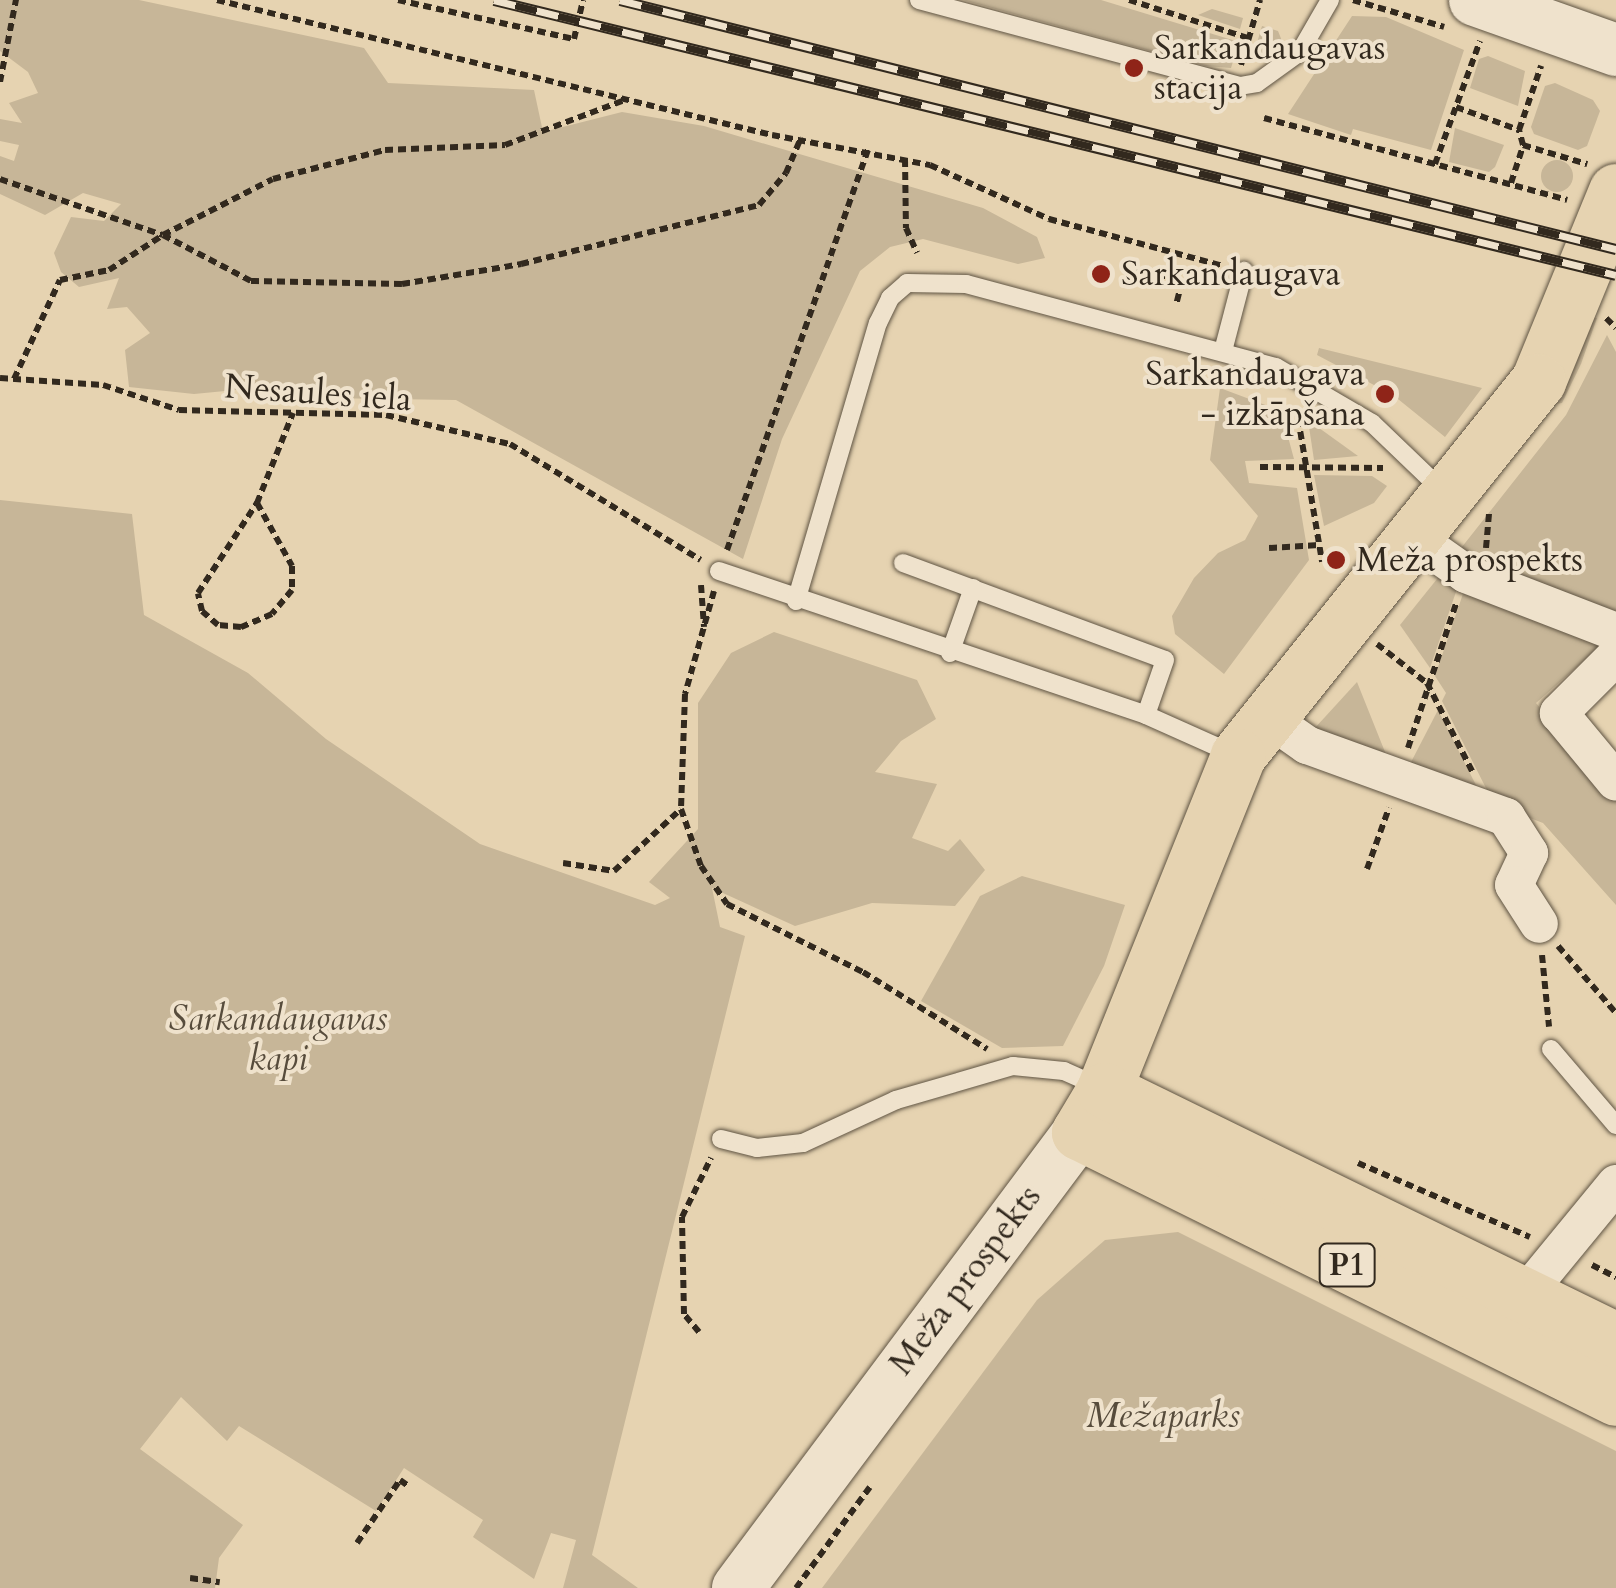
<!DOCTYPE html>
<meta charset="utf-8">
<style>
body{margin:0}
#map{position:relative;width:1616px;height:1588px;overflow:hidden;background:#e6d3b1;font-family:Cardo,serif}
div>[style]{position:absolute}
.green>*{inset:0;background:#c7b698}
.round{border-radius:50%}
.path>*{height:6px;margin-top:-3px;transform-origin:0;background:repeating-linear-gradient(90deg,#32291e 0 8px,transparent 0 13px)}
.roads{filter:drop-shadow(0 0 2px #5f5443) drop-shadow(0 0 2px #5f5443)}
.lane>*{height:18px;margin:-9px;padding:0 9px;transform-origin:9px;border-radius:9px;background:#efe2cc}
.street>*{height:38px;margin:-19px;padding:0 19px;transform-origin:19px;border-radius:19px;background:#efe2cc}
.secondary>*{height:52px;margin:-26px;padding:0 26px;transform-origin:26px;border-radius:26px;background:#efe2cc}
.primary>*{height:55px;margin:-27.5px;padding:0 27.5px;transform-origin:27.5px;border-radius:27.5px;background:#e6d3b1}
.rail>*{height:11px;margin-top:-5.5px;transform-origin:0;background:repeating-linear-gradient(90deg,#efe2cc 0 22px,#32291e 0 44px);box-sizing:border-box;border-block:2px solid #32291e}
.dots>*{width:28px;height:28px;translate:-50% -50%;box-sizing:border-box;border:5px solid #efe2cc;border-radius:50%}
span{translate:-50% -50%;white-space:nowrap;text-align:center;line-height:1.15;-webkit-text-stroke:8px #efe2cc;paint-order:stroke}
.shield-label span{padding:2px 8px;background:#efe2cc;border:2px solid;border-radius:8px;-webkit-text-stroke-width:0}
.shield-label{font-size:32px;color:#32291e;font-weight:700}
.poi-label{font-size:35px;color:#32291e}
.left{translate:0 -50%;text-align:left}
.right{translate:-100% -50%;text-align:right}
.street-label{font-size:35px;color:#32291e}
.park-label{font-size:35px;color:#574c3c;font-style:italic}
</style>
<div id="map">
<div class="green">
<div style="clip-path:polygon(0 0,139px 0,364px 48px,388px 83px,534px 90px,543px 132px,622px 112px,704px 126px,983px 208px,1037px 237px,1045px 258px,1018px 264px,923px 239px,890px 247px,860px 271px,782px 439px,743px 559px,456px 400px,324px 398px,265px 387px,194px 394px,129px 387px,125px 350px,150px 333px,127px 307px,107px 309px,119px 278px,79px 287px,61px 272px,54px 253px,71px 217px,104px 221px,121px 204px,83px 193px,45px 215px,0 194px,0 156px,14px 161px,19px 145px,0 141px,0 119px,22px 123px,9px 103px,38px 93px,28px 72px,0 51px)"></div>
<div style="clip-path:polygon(963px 0,1101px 0,1239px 42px,1231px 68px,1206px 66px)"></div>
<div style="clip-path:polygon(1212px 9px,1243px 18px,1240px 29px,1198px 15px)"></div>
<div style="clip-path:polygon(1352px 16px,1386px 17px,1464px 50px,1431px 150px,1353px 129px,1351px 135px,1288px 114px)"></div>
<div style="clip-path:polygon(1262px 26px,1278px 31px,1282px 41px,1277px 52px,1251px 63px)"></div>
<div style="clip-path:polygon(1488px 56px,1525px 71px,1518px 106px,1470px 88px,1479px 59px)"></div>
<div style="clip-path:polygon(1555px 83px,1593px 100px,1600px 111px,1587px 146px,1578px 150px,1534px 134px,1531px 127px,1545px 86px)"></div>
<div style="clip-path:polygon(1455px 128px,1504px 145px,1495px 167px,1489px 172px,1449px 162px)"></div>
<div class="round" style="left:1541px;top:160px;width:32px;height:32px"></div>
<div style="clip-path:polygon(1592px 317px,1597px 318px,1581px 364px,1562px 403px,1555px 404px)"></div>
<div style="clip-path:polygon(1607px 335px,1616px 352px,1616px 619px,1458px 552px,1566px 415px)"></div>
<div style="clip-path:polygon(1319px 348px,1482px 388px,1445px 437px,1393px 395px,1317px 355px)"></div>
<div style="clip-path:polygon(1220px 388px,1281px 411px,1294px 459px,1245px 461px,1249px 483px,1297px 488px,1309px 560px,1224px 674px,1175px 634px,1172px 616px,1194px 578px,1218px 553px,1245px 540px,1258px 516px,1210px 460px)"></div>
<div style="clip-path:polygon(1308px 420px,1358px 456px,1314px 460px)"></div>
<div style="clip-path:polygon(1314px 475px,1372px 476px,1387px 486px,1374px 503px,1324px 526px)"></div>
<div style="clip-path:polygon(0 500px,132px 514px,144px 615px,248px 673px,326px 739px,480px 844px,655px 905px,670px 898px,649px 882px,698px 829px,698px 703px,731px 653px,774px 632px,917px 680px,936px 719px,901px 741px,875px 772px,937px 784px,912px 838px,948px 851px,960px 839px,985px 870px,955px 906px,872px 903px,795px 926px,712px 888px,720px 927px,745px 936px,592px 1555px,638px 1588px,563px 1588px,576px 1540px,551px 1533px,534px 1579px,473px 1537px,483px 1520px,404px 1468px,376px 1511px,239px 1426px,227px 1441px,181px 1397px,140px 1449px,243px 1525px,219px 1558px,215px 1588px,0 1588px)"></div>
<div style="clip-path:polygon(1441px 574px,1459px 583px,1430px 668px,1400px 625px)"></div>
<div style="clip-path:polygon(1466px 585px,1595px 633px,1597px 649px,1536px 703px,1616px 799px,1616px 905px,1543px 823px,1494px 804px,1442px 701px,1446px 693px,1435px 676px)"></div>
<div style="clip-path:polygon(1357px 682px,1387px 757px,1314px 729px)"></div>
<div style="clip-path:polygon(1438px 710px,1481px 795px,1409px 766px)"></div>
<div style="clip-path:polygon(1022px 876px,1125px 905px,1104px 966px,1063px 1046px,1002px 1048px,921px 1001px,980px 896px)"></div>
<div style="clip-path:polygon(1178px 1232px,1616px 1451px,1616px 1588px,822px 1588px,1037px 1300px,1105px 1240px)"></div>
</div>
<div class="path">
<div style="left:217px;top:0;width:571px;rotate:13.67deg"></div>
<div style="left:772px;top:135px;width:161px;rotate:10.8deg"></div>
<div style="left:930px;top:165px;width:131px;rotate:24.4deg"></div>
<div style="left:1049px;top:219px;width:180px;rotate:15.1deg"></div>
<div style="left:398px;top:0;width:180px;rotate:12.5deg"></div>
<div style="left:574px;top:39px;width:40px;rotate:-77deg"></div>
<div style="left:1129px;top:0;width:125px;rotate:17.7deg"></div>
<div style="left:1353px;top:0;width:95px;rotate:16.5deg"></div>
<div style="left:1241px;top:65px;width:68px;rotate:-73.7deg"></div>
<div style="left:0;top:82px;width:84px;rotate:-79deg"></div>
<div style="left:1456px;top:107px;width:67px;rotate:20.1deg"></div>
<div style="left:1264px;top:118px;width:314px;rotate:15.1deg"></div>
<div style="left:1523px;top:145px;width:67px;rotate:16.5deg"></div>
<div style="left:905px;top:159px;width:69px;rotate:89.2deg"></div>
<div style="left:906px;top:228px;width:27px;rotate:66deg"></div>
<div style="left:1435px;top:164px;width:131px;rotate:-69.9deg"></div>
<div style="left:0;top:179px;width:172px;rotate:19deg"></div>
<div style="left:163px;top:235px;width:123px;rotate:-27deg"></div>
<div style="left:273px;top:179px;width:116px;rotate:-14.5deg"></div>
<div style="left:385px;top:150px;width:120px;rotate:-2.4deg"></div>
<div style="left:505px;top:145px;width:128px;rotate:-20.6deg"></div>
<div style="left:1511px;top:183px;width:40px;rotate:-72deg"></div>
<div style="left:1523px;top:145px;width:16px;rotate:-105deg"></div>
<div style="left:1519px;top:130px;width:68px;rotate:-71deg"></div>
<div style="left:1124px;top:284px;width:17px;rotate:-62deg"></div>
<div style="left:1132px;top:269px;width:51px;rotate:13.5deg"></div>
<div style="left:1182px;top:281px;width:25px;rotate:104deg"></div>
<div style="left:1606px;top:318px;width:14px;rotate:45deg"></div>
<div style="left:0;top:378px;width:103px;rotate:3.9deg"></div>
<div style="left:103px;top:385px;width:80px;rotate:18.2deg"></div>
<div style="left:179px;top:410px;width:207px;rotate:1.4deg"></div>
<div style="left:386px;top:415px;width:127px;rotate:13.2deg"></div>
<div style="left:510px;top:444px;width:223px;rotate:31.3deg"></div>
<div style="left:14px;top:379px;width:109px;rotate:-65.1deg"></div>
<div style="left:60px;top:280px;width:50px;rotate:-11.5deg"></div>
<div style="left:109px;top:270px;width:64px;rotate:-32.9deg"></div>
<div style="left:163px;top:235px;width:99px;rotate:27.6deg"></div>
<div style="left:251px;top:281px;width:151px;rotate:1.1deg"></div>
<div style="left:402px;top:284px;width:121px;rotate:-9.5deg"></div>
<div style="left:521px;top:264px;width:245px;rotate:-13.9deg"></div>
<div style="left:759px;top:205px;width:42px;rotate:-49.8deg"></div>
<div style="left:786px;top:173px;width:39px;rotate:-67deg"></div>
<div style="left:1296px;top:406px;width:158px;rotate:80.5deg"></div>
<div style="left:1260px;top:467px;width:123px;rotate:0.5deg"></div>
<div style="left:257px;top:503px;width:72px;rotate:60.9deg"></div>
<div style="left:292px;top:566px;width:24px;rotate:90deg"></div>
<div style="left:292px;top:590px;width:31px;rotate:130deg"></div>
<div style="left:272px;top:614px;width:34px;rotate:157deg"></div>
<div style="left:241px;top:627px;width:23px;rotate:-175deg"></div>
<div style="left:218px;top:625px;width:21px;rotate:-139deg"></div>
<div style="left:202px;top:611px;width:18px;rotate:-103deg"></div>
<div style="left:198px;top:593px;width:108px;rotate:-56.8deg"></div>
<div style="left:257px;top:503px;width:97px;rotate:-68.2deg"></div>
<div style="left:1269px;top:548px;width:50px;rotate:-3.4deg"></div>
<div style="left:1486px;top:548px;width:38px;rotate:-85deg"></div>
<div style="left:727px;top:550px;width:425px;rotate:-70.6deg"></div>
<div style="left:701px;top:585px;width:42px;rotate:85.9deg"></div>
<div style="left:714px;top:591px;width:107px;rotate:105.7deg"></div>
<div style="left:685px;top:694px;width:115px;rotate:92deg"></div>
<div style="left:681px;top:809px;width:60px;rotate:70.7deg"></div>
<div style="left:701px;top:866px;width:46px;rotate:55.6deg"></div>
<div style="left:727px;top:904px;width:152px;rotate:26.6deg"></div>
<div style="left:863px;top:972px;width:146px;rotate:31.8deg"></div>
<div style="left:1377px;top:644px;width:63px;rotate:38deg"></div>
<div style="left:1427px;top:683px;width:99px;rotate:62.9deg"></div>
<div style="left:1408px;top:748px;width:152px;rotate:-71.6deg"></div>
<div style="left:563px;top:863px;width:52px;rotate:8.9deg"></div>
<div style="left:614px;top:871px;width:91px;rotate:-42.8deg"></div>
<div style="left:1367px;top:869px;width:65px;rotate:-70.2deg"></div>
<div style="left:1558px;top:946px;width:89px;rotate:49.1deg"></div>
<div style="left:1542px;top:955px;width:72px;rotate:84.4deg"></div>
<div style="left:1358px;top:1163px;width:187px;rotate:23.3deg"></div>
<div style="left:1592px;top:1265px;width:27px;rotate:27deg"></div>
<div style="left:699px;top:1332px;width:23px;rotate:-130deg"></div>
<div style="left:684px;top:1314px;width:97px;rotate:-91.2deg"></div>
<div style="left:682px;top:1217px;width:66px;rotate:-63.8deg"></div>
<div style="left:357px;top:1543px;width:76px;rotate:-55.7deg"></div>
<div style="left:400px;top:1480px;width:9px;rotate:36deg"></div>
<div style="left:190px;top:1578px;width:30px;rotate:8deg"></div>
<div style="left:796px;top:1588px;width:125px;rotate:-53.8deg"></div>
</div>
<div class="roads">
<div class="lane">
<div style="left:919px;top:0;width:332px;rotate:15deg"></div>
<div style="left:1240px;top:86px;width:17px;rotate:-10deg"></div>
<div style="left:1257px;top:83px;width:53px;rotate:-35.8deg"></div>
<div style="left:1300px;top:52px;width:60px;rotate:-60deg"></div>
<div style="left:1223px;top:351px;width:83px;rotate:-75.3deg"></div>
<div style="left:903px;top:563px;width:279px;rotate:20.3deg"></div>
<div style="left:1165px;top:660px;width:58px;rotate:109.1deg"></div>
<div style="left:719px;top:571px;width:451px;rotate:18.6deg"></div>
<div style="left:1146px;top:715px;width:95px;rotate:24.1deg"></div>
<div style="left:796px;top:601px;width:290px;rotate:-73.6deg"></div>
<div style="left:878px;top:323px;width:28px;rotate:-64deg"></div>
<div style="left:890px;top:298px;width:23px;rotate:-41deg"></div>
<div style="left:907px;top:283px;width:59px;rotate:1deg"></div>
<div style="left:966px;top:284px;width:321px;rotate:15deg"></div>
<div style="left:1276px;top:367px;width:111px;rotate:30.3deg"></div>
<div style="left:1372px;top:423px;width:100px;rotate:43.8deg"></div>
<div style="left:950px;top:653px;width:69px;rotate:-70.5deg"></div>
<div style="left:1551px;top:1049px;width:100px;rotate:49.5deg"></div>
<div style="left:721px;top:1139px;width:37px;rotate:14deg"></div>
<div style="left:757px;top:1148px;width:46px;rotate:-6.2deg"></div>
<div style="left:803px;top:1143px;width:102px;rotate:-24.8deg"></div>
<div style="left:896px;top:1100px;width:122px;rotate:-16.2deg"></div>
<div style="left:1013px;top:1066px;width:51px;rotate:5.6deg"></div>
<div style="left:1064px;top:1071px;width:39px;rotate:24deg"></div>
</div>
<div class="street">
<div style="left:1415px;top:538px;width:62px;rotate:35.2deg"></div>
<div style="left:1466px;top:574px;width:161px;rotate:21.1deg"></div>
<div style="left:1616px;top:656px;width:81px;rotate:135deg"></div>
<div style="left:1559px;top:713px;width:89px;rotate:50.4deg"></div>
<div style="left:1267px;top:717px;width:49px;rotate:35deg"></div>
<div style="left:1307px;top:745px;width:212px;rotate:19.9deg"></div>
<div style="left:1506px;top:817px;width:43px;rotate:57.4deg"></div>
<div style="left:1529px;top:853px;width:35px;rotate:115deg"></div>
<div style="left:1514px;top:885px;width:46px;rotate:57.3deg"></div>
<div style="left:1524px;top:1296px;width:145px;rotate:-50.6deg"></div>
</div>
<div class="secondary">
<div style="left:1475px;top:0;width:150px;rotate:19.5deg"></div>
<div style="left:738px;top:1588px;width:569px;rotate:-53.21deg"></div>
</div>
<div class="primary">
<div style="left:1616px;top:191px;width:205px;rotate:112.3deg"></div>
<div style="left:1538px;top:381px;width:480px;rotate:128.7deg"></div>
<div style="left:1238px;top:756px;width:360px;rotate:111.9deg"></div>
<div style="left:1104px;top:1090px;width:49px;rotate:120.8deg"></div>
<div style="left:1079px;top:1132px;width:599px;rotate:26.35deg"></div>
<div style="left:1104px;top:1090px;width:570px;rotate:26.03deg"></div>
</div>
</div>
<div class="rail">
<div style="left:494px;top:0;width:1155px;rotate:13.77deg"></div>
<div style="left:620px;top:0;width:1027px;rotate:14.04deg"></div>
</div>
<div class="dots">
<div style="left:1134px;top:68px;background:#8f2418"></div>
<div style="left:1101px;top:274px;background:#8f2418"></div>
<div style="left:1385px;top:394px;background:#8f2418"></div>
<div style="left:1336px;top:560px;background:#8f2418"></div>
</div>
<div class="shield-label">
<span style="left:1347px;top:1265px">P1</span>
</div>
<div class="poi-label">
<span class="left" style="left:1154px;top:68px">Sarkandaugavas<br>stacija</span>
<span class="left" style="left:1121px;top:274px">Sarkandaugava</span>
<span class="right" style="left:1365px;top:394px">Sarkandaugava<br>- izkāpšana</span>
<span class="left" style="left:1356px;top:560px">Meža prospekts</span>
</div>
<div class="street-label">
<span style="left:318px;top:393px;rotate:4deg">Nesaules iela</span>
<span style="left:965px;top:1280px;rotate:-53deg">Meža prospekts</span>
</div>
<div class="park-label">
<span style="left:278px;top:1039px">Sarkandaugavas<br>kapi</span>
<span style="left:1163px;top:1416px">Mežaparks</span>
</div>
</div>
